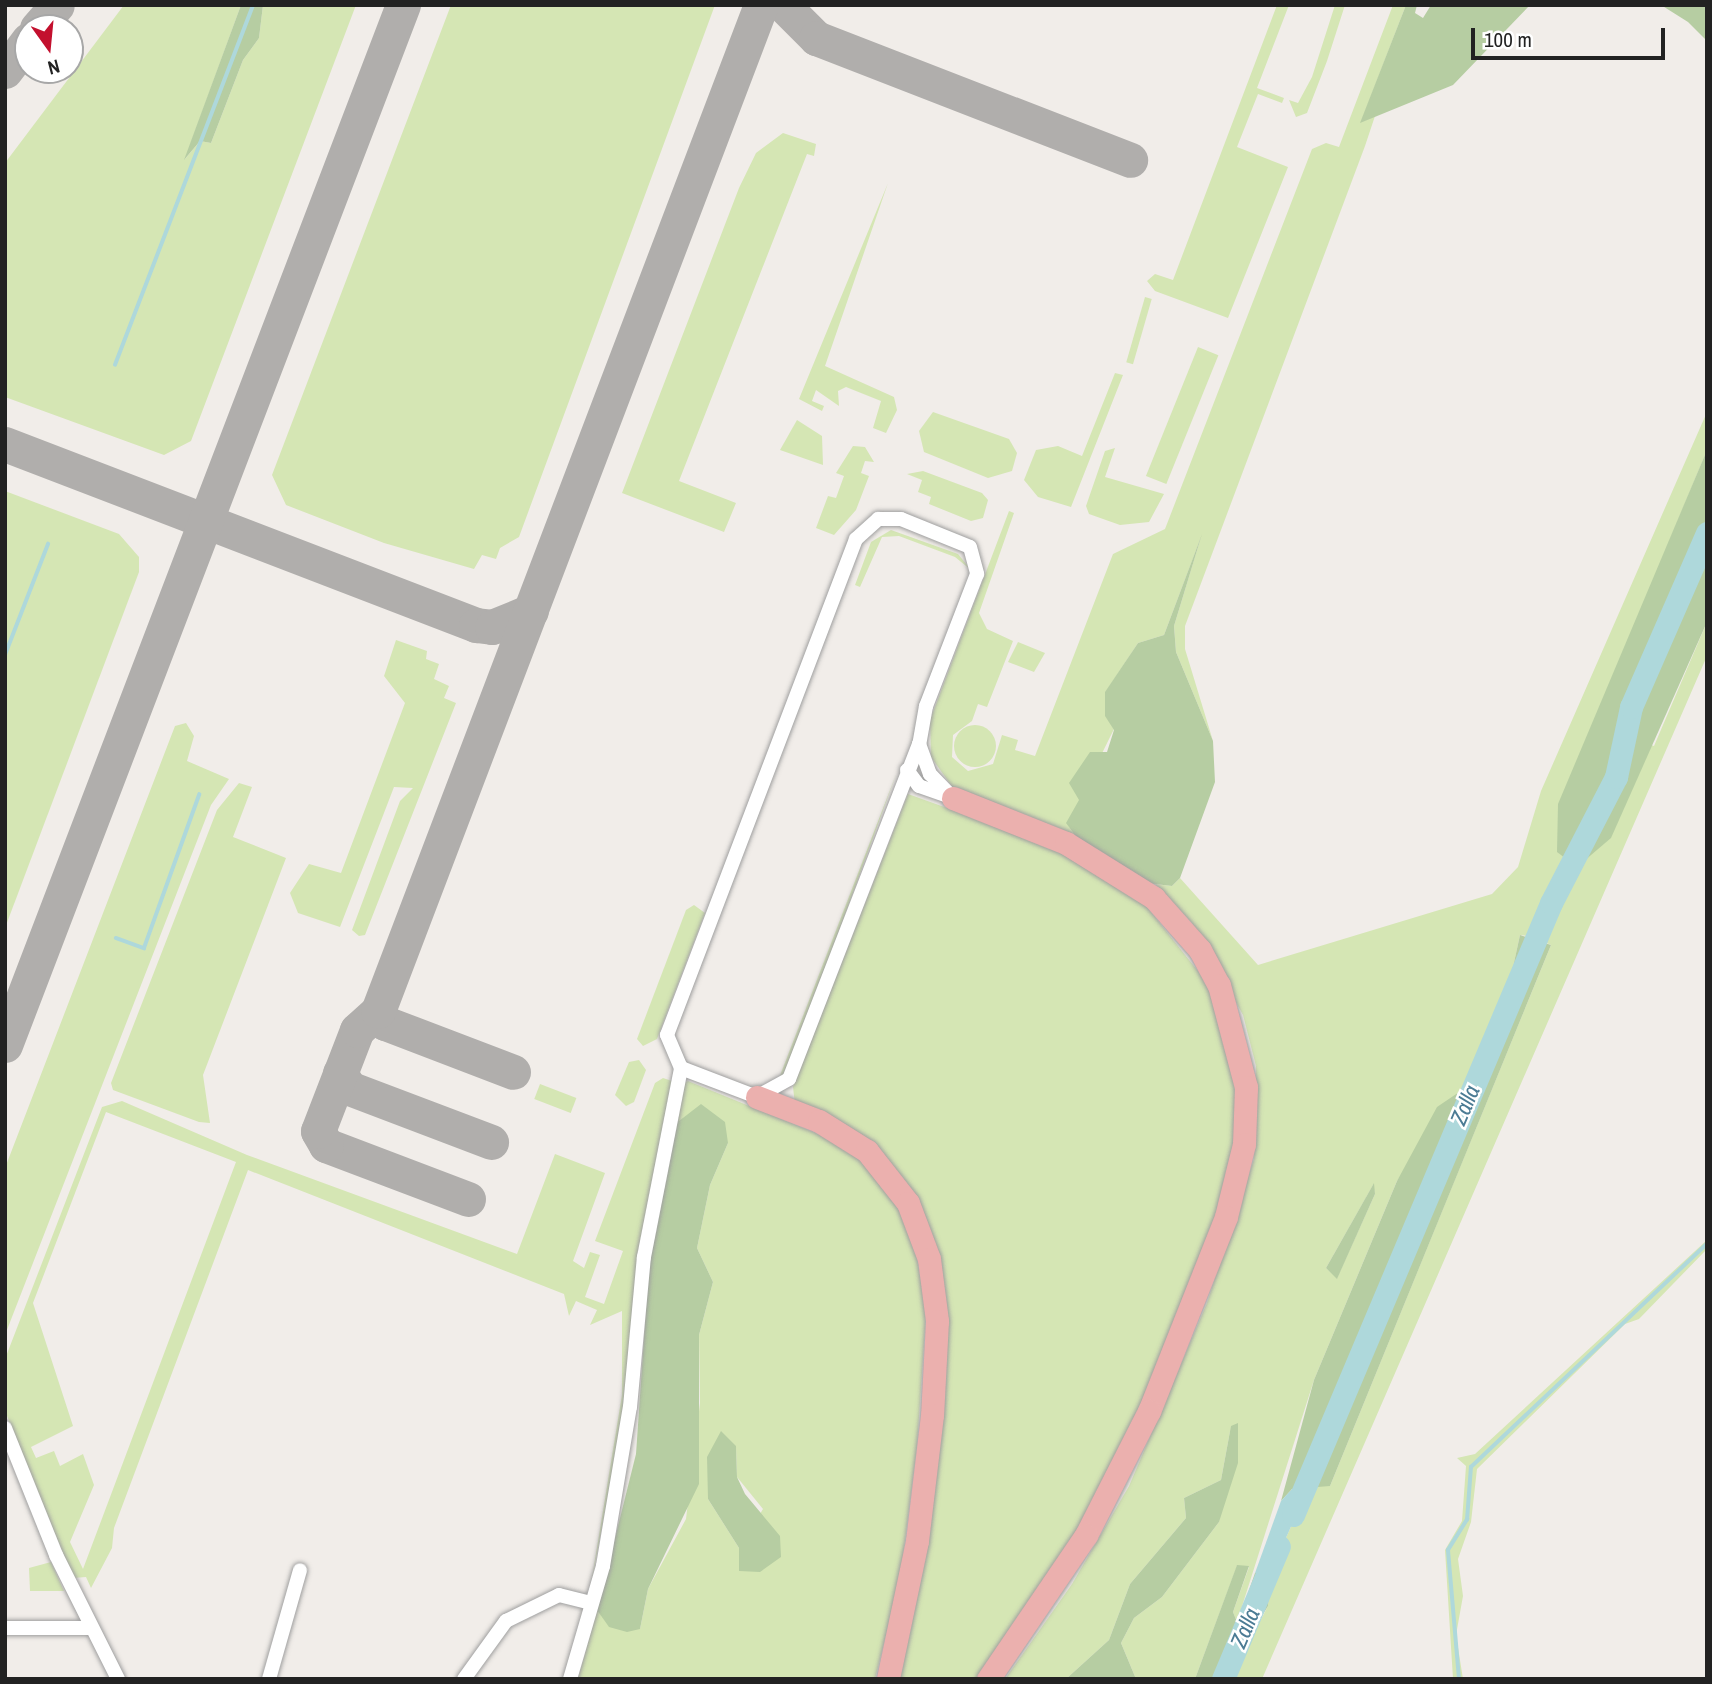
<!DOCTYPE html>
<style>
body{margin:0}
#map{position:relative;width:1712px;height:1684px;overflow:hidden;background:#f1ede9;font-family:"Archivo Narrow",sans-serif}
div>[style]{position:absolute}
.grass>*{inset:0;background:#d5e6b4;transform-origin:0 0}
.round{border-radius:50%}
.forest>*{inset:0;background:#b6cda2}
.water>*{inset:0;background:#aed8db}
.stream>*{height:3.5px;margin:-1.75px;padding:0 1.75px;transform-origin:1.75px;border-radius:1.75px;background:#aed8db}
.river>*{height:23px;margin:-11.5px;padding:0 11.5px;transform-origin:11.5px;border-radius:11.5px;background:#aed8db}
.taxiway>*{height:35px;margin:-17.5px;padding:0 17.5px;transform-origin:17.5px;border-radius:17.5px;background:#b0aeac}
.roads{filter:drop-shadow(0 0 2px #9f9f9f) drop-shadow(0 0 2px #9f9f9f)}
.minor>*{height:14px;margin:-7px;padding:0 7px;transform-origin:7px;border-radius:7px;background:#fff}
.trunk>*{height:23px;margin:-11.5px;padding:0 11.5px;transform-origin:11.5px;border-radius:11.5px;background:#ebb0ae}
span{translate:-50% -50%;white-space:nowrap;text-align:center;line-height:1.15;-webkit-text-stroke:5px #fff;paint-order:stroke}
.water-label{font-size:23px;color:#4b7b94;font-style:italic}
.frame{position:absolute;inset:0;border:7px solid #222;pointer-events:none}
.north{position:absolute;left:14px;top:14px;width:70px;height:70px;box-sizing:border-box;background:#fff;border:2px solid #a7a7a7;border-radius:50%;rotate:165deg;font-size:19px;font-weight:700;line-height:28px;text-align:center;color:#222}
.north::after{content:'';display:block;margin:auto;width:24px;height:32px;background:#c3102e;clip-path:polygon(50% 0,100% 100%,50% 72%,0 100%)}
.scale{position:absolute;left:1471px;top:28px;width:194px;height:32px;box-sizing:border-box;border:4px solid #222;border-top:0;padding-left:9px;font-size:21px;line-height:24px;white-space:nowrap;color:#222;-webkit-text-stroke:5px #fff;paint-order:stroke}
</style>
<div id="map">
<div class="grass">
<div style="clip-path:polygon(124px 5px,241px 5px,185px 159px,200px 141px,211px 143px,243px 60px,259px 38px,263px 5px,356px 5px,191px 441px,164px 455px,5px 397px,5px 163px)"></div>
<div style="clip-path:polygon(451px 5px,715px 5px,519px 537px,500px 548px,496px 559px,482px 555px,474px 569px,384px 543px,286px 505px,272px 475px)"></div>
<div style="clip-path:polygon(1277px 5px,1289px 5px,1257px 88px,1284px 98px,1282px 103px,1258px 94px,1237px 147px,1288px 167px,1228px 318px,1155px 291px,1147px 281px,1155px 274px,1173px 280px)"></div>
<div style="clip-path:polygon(1335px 5px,1345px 5px,1327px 61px,1307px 113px,1296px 117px,1289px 100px,1298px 103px,1312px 77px)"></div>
<div style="clip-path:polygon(1393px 5px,1406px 5px,1361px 122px,1375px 116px,1365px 146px,1185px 626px,1185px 649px,1213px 741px,1176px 652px,1174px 626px,1201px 537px,1164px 635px,1138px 643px,1105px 693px,1105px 715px,1114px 729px,1079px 800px,1079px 840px,953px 788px,931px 757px,930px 720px,1009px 511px,1014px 513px,979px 613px,987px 629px,1013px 641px,987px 707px,978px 704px,972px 721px,953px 735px,952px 757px,968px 771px,993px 764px,1002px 735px,1018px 740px,1015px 750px,1035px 756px,1113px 554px,1165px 529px,1312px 149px,1326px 143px,1339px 147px)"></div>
<div style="clip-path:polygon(783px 133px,816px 144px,814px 156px,807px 154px,679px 481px,736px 503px,724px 532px,622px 493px,739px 188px,756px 153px)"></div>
<div style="clip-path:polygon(888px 183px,825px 366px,894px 397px,897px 410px,886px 433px,873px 428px,881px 401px,846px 387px,838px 391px,839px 406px,816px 390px,812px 401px,824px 406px,822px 411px,799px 399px)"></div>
<div style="left:1145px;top:297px;width:7px;height:68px;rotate:16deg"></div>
<div style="left:1198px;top:347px;width:22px;height:139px;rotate:22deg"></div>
<div style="clip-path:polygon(1115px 373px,1123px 375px,1071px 507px,1038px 497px,1024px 480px,1036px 450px,1058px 446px,1082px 456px)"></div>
<div style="clip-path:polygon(933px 412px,1009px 439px,1017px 453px,1012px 471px,988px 478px,924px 452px,919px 431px)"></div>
<div style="clip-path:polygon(evenodd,1707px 412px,1707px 450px,1594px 724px,1654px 746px,1707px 622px,1707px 656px,1262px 1679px,1230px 1679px,1268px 1606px,1270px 1574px,1309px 1486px,1330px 1486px,1454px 1182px,1551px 945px,1534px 937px,1520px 935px,1503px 1013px,1471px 1084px,1456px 1095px,1397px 1181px,1314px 1380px,1237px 1622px,1233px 1612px,1249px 1567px,1237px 1566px,1195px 1679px,1136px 1679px,1121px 1643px,1134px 1618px,1162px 1597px,1219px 1522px,1231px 1426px,1221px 1480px,1184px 1498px,1186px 1518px,1130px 1584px,1109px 1640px,1066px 1679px,1005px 1679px,1072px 1584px,1129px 1486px,1207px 1303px,1254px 1159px,1256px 1066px,1243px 1015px,1192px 923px,1155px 884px,1172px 886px,1180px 878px,1258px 965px,1492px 894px,1518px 867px,1541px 791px,1707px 412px,1373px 1185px,1375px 1194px,1337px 1278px,1326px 1268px,1373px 1185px)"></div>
<div style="clip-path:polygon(797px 420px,822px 436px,823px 465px,780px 450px)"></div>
<div style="clip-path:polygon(853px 446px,865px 447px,874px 462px,865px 461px,861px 473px,869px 476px,856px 510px,834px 535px,816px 528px,828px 496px,836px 498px,844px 476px,836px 473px)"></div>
<div style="clip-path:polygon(1115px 448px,1105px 477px,1164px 494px,1149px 522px,1120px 525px,1089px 514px,1086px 506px,1105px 451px)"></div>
<div style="clip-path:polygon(923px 471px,982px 493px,988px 500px,983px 518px,971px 521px,929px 504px,931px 497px,918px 492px,922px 480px,907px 474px)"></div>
<div style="clip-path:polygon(5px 491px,119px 534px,139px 557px,139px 572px,5px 928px)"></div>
<div style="clip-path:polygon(891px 530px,958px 554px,971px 570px,955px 557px,899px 536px,882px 537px,860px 587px,855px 585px,871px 542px)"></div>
<div style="clip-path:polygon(396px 640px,427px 651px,426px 659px,439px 664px,434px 679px,449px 686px,444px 698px,456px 703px,365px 935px,359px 936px,352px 930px,400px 801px,413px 788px,394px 787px,340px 927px,298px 913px,290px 893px,309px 864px,341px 873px,405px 703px,384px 676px)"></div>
<div style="clip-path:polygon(1018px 642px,1045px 653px,1034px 672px,1008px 662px)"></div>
<div style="clip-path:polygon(186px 723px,194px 736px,187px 761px,229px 779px,211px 805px,5px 1335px,5px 1168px,175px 726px)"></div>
<div class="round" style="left:954px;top:725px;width:42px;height:42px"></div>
<div style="clip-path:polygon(897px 772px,787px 1074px,776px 1086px)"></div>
<div style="clip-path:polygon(239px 783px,252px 787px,233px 837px,286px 858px,203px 1075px,210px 1123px,199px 1122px,113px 1090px,111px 1083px,217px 810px)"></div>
<div style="clip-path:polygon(908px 794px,1053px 846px,1139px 897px,1205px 980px,1226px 1027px,1237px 1104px,1233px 1150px,1214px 1223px,1158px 1368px,1086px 1517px,977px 1679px,896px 1679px,944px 1376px,903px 1178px,874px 1146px,795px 1105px,793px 1087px)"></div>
<div style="clip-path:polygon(694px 905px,705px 913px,657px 1039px,643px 1046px,637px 1039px,686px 910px)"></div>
<div style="clip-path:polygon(629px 1062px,639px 1060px,646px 1070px,634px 1102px,626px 1106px,615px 1095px)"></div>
<div style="clip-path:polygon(evenodd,663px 1078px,672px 1081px,627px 1399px,591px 1584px,622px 1395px,622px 1311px,590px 1325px,597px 1310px,576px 1301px,569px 1316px,564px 1294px,248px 1170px,114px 1528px,112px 1548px,91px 1588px,86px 1577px,73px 1578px,5px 1411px,5px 1359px,102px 1107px,122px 1101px,247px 1155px,517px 1254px,555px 1154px,605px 1173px,573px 1261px,584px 1268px,590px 1252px,600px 1255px,585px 1297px,604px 1304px,623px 1251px,595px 1241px,655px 1083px,663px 1078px,106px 1112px,236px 1162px,83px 1569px,70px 1542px,94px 1485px,83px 1454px,60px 1466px,54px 1451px,36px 1458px,31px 1447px,73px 1426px,33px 1303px,106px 1112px)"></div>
<div style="clip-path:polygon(evenodd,688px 1081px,840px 1143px,873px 1169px,904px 1215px,915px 1246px,926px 1313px,917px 1447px,900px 1579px,875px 1679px,578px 1679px,597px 1610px,640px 1629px,648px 1589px,686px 1519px,700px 1403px,699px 1335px,713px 1282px,697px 1248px,710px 1185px,728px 1143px,670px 1128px,680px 1085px,688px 1081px,736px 1447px,737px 1477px,763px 1509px,739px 1548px,708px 1499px,736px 1447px)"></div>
<div style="left:540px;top:1084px;width:39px;height:16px;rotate:21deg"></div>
<div style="clip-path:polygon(1707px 1240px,1707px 1249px,1639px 1319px,1625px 1324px,1477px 1469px,1471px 1522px,1458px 1559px,1463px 1596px,1456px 1635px,1463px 1679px,1453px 1679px,1445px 1550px,1462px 1521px,1466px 1466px,1457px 1458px,1475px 1454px)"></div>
<div style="clip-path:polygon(51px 1562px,64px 1591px,30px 1591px,29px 1568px)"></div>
</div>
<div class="forest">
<div style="clip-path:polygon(241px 5px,263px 5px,259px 38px,243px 60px,211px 143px,200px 141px,184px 160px)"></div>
<div style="clip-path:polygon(1406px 5px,1417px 5px,1415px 13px,1423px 18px,1431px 5px,1530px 5px,1453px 85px,1360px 123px)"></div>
<div style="clip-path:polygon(1661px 5px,1707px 5px,1707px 41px,1688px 22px)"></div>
<div style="clip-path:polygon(1707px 450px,1707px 622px,1611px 838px,1577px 867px,1557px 852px,1558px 804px)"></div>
<div style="clip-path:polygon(1202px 534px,1174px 626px,1176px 652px,1213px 741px,1215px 782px,1180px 878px,1172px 886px,1147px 883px,1079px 840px,1066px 823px,1079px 800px,1069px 783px,1090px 752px,1107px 752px,1114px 730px,1105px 716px,1105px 692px,1138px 643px,1164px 635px)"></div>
<div style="clip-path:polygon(1520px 935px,1551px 945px,1330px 1486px,1292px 1489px,1281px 1501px,1314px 1380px,1397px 1181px,1437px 1107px,1471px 1084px,1503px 1013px)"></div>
<div style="clip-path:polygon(701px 1104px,725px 1122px,728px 1143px,710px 1185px,697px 1248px,713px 1282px,699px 1335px,699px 1484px,648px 1589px,640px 1629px,627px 1632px,609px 1627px,597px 1610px,636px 1454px,649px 1265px,670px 1128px)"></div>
<div style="clip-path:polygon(1374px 1183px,1375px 1194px,1337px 1279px,1326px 1268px)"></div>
<div style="clip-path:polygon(1238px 1423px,1238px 1463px,1219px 1522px,1162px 1597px,1134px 1618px,1121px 1643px,1136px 1679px,1066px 1679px,1109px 1640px,1130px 1584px,1186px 1518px,1184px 1498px,1221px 1480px,1231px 1426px)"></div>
<div style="clip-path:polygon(721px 1431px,736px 1446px,737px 1477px,745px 1494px,780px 1536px,781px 1557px,760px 1572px,739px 1571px,739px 1548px,708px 1499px,707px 1457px)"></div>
<div style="clip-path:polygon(1237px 1565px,1249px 1566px,1233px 1612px,1237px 1622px,1212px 1679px,1195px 1679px)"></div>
<div style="clip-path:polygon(1255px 1573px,1270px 1574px,1268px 1606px,1254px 1629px,1240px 1616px)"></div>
</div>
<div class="water">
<div style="clip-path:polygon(1309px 1486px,1270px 1574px,1255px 1573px,1281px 1501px,1292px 1489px)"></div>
<div style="clip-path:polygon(1240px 1616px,1254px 1629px,1230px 1679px,1212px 1679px)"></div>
</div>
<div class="stream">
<div style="left:115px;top:365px;width:386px;rotate:-69deg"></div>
<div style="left:5px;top:655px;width:119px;rotate:-68.8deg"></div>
<div style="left:116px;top:938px;width:30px;rotate:20deg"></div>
<div style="left:144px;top:948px;width:163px;rotate:-70.2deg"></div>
<div style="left:1459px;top:1679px;width:129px;rotate:-94.9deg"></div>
<div style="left:1448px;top:1550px;width:36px;rotate:-58deg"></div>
<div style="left:1467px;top:1520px;width:53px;rotate:-85.7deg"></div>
<div style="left:1471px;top:1467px;width:325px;rotate:-43.4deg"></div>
</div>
<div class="river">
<div style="left:1293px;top:1515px;width:664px;rotate:-67.14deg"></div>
<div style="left:1551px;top:903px;width:142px;rotate:-62.7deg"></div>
<div style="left:1616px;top:777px;width:72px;rotate:-77.9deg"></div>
<div style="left:1631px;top:707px;width:190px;rotate:-66.4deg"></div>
<div style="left:1223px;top:1679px;width:144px;rotate:-67.2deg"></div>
</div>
<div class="taxiway">
<div style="left:783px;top:5px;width:47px;rotate:45deg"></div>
<div style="left:816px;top:38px;width:337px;rotate:21.2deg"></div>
<div style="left:37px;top:28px;width:30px;rotate:-49deg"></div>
<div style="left:5px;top:71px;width:39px;rotate:-53deg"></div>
<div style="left:5px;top:444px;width:505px;rotate:21.02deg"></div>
<div style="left:476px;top:625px;width:16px;rotate:7deg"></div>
<div style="left:492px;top:627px;width:42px;rotate:-22.3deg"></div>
<div style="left:378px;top:1011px;width:14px;rotate:60deg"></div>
<div style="left:385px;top:1023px;width:137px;rotate:20.9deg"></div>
<div style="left:5px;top:1045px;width:1114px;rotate:-69.06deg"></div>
<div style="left:340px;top:1073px;width:17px;rotate:59deg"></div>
<div style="left:349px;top:1088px;width:152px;rotate:20.8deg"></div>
<div style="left:468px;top:1199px;width:152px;rotate:-159.2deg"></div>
<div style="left:326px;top:1145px;width:16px;rotate:-120deg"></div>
<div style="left:318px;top:1131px;width:108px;rotate:-68.9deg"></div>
<div style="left:357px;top:1030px;width:28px;rotate:-42deg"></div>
<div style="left:378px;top:1011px;width:1076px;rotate:-69.16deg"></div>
</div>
<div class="roads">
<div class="minor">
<div style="left:878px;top:519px;width:23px"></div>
<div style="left:901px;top:519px;width:74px;rotate:22.1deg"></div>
<div style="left:970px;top:547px;width:28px;rotate:75deg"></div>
<div style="left:977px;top:574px;width:142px;rotate:111.1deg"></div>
<div style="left:926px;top:706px;width:39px;rotate:100deg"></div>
<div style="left:919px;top:744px;width:359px;rotate:111.2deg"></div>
<div style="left:789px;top:1079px;width:37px;rotate:151deg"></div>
<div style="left:757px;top:1097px;width:81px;rotate:-159.1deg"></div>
<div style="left:681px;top:1068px;width:36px;rotate:-113deg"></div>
<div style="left:667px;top:1035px;width:531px;rotate:-69.14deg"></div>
<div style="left:856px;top:539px;width:30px;rotate:-42deg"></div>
<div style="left:919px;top:744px;width:32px;rotate:70deg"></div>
<div style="left:930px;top:774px;width:33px;rotate:46deg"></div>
<div style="left:907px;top:770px;width:20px;rotate:53deg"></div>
<div style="left:919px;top:786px;width:34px;rotate:19deg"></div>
<div style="left:5px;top:1428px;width:137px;rotate:68.1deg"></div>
<div style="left:56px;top:1555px;width:139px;rotate:63.4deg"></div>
<div style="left:5px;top:1628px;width:86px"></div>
<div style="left:269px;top:1679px;width:113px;rotate:-74.1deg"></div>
<div style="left:464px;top:1679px;width:72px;rotate:-54.1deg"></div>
<div style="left:506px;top:1621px;width:59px;rotate:-26.1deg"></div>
<div style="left:559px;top:1595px;width:32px;rotate:14deg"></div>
<div style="left:570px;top:1679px;width:118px;rotate:-73.7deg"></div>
<div style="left:603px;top:1566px;width:161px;rotate:-80.4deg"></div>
<div style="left:630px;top:1407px;width:151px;rotate:-84.7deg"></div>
<div style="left:644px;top:1257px;width:193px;rotate:-78.9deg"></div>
</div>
<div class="trunk">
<div style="left:953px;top:798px;width:122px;rotate:21.7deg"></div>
<div style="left:1066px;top:843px;width:104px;rotate:32deg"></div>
<div style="left:1154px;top:898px;width:69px;rotate:48.5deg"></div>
<div style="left:1200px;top:950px;width:40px;rotate:62deg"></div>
<div style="left:1219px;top:985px;width:106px;rotate:75.2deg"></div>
<div style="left:1246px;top:1087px;width:57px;rotate:92deg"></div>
<div style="left:1244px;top:1144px;width:75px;rotate:103.9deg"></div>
<div style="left:1226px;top:1217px;width:209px;rotate:111.6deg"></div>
<div style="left:1149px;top:1411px;width:139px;rotate:116.9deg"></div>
<div style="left:1086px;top:1535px;width:174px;rotate:124.2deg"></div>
<div style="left:757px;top:1097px;width:66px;rotate:21.2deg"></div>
<div style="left:819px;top:1121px;width:57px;rotate:32deg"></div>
<div style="left:867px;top:1151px;width:66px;rotate:51.7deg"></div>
<div style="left:908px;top:1203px;width:60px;rotate:69.4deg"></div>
<div style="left:929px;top:1259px;width:63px;rotate:82.6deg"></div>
<div style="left:937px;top:1321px;width:94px;rotate:93deg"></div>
<div style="left:932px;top:1415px;width:127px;rotate:96.8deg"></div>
<div style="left:917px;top:1541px;width:141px;rotate:101.9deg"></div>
</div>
</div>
<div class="water-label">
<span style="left:1465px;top:1105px;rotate:-67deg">Zalla</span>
<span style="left:1245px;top:1628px;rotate:-67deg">Zalla</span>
</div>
<div class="frame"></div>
<div class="north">N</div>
<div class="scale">100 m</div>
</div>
